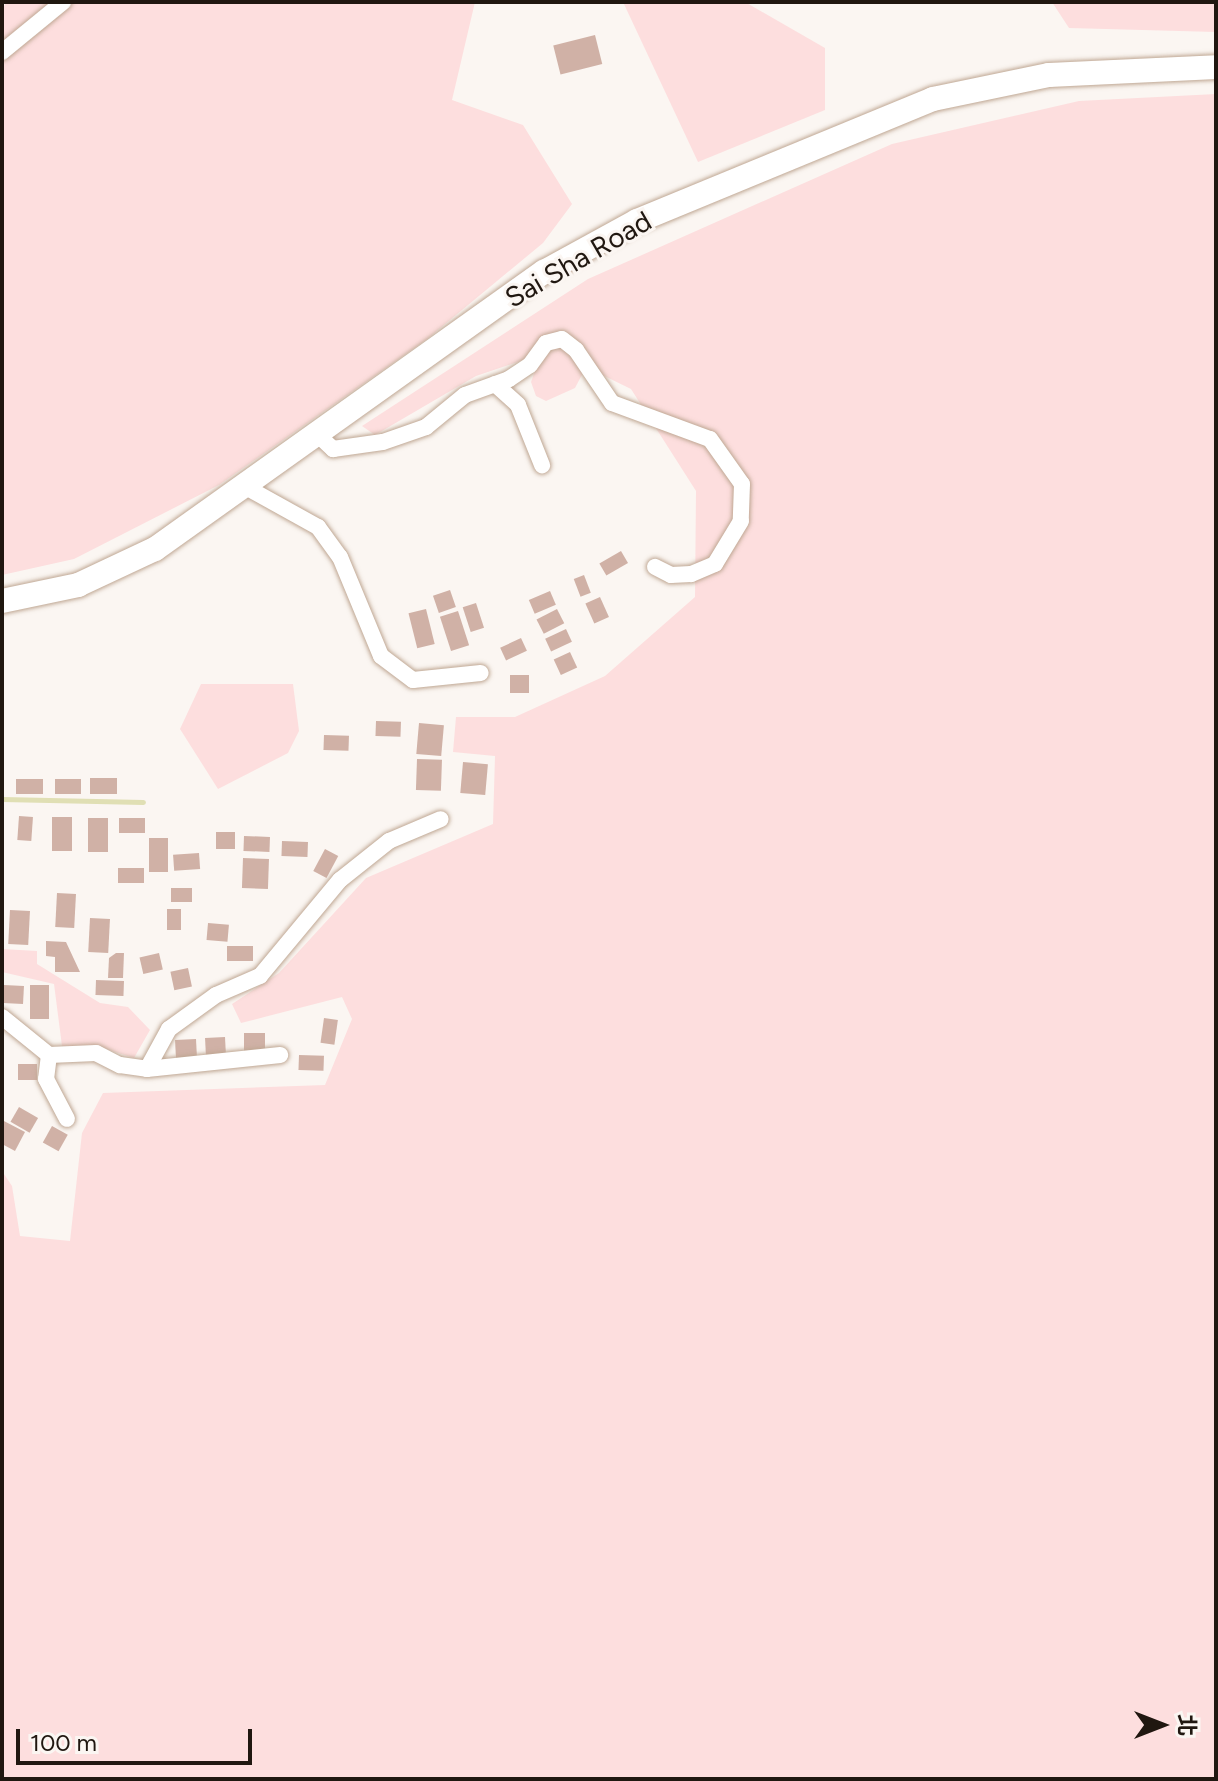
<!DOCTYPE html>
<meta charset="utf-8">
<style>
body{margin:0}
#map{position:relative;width:1218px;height:1781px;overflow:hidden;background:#fbf6f2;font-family:Figtree,"Noto Sans TC",sans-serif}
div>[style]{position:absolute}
.green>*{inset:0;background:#fddede}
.stream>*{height:5px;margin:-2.5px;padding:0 2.5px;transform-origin:2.5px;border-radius:2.5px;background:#e0dfb4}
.building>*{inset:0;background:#d0b1a6;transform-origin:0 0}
.roads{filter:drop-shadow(0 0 2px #bfa793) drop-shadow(0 0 2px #bfa793)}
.minor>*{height:16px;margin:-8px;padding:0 8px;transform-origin:8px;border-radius:8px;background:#fff}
.secondary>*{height:24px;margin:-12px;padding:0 12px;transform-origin:12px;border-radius:12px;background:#fff}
span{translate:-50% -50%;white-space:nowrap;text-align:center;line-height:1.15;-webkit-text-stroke:6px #fbf6f2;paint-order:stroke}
.street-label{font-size:28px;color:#201710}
.frame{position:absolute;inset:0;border:4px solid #201710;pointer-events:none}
.north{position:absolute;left:1122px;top:1685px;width:80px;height:80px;-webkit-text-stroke:6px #fbf6f2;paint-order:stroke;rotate:90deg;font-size:22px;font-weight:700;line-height:32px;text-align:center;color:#201710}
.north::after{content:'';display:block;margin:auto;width:28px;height:36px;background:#201710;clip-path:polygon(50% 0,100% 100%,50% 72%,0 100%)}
.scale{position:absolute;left:16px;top:1729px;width:236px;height:36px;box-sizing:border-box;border:4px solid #201710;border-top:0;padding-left:10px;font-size:24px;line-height:28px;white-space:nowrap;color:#201710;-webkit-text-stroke:6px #fbf6f2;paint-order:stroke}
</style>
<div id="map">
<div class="green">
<div style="clip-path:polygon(6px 2px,475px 2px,452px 100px,523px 125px,572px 204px,543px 243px,427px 339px,219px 485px,74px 559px,2px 575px,2px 11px)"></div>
<div style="clip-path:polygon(623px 2px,745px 2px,825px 48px,825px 110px,698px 162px)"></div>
<div style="clip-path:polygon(1052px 2px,1216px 2px,1216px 32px,1069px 28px)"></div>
<div style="clip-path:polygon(1216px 94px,1216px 1779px,2px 1779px,2px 1171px,12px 1186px,20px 1236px,70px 1241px,82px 1133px,103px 1093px,325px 1085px,352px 1019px,342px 997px,241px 1023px,232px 1004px,279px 973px,366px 878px,493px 824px,495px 756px,453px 752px,456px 717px,515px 717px,605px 676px,695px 597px,696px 491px,631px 389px,586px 367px,575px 388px,546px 401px,536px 396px,531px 382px,541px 354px,476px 376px,375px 435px,362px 426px,588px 279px,892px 144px,1079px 101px)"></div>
<div style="clip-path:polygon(201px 684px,293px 684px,299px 731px,288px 753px,218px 789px,180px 729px)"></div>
<div style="clip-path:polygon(2px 949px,37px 951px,37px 964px,100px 1003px,128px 1007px,150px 1030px,134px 1058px,103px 1048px,62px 1046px,54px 984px,2px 972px)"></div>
</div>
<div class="stream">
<div style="left:2px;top:799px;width:141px;rotate:1.2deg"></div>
</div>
<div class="building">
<div style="left:595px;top:35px;width:30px;height:43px;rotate:76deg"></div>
<div style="left:621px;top:551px;width:14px;height:25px;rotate:60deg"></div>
<div style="left:584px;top:575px;width:19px;height:11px;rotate:69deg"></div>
<div style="left:450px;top:590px;width:18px;height:18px;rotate:71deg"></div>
<div style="left:550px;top:591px;width:15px;height:23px;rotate:67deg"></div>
<div style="left:600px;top:597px;width:22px;height:16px;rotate:66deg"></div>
<div style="left:476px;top:603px;width:26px;height:14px;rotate:72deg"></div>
<div style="left:426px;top:609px;width:36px;height:18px;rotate:76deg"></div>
<div style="left:557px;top:609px;width:16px;height:23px;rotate:63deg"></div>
<div style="left:458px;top:611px;width:36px;height:19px;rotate:72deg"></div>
<div style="left:566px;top:629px;width:14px;height:23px;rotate:65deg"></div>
<div style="left:521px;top:638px;width:14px;height:23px;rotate:65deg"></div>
<div style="left:570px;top:652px;width:17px;height:18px;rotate:65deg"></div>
<div style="left:529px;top:675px;width:18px;height:19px;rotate:90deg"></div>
<div style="left:376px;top:721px;width:25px;height:15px;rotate:2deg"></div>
<div style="left:419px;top:723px;width:25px;height:31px;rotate:5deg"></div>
<div style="left:324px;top:735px;width:25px;height:15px;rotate:2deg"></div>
<div style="left:417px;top:759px;width:25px;height:31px;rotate:2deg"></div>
<div style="left:463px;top:762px;width:25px;height:31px;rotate:5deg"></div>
<div style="left:90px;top:778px;width:27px;height:16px"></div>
<div style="left:16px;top:779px;width:27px;height:15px"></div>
<div style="left:55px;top:779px;width:26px;height:15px"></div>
<div style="left:19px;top:816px;width:14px;height:24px;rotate:4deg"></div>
<div style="left:52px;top:817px;width:20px;height:34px"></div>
<div style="left:88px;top:818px;width:20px;height:34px"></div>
<div style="left:119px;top:818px;width:26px;height:15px"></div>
<div style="left:216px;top:832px;width:19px;height:17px"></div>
<div style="left:244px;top:836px;width:26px;height:15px;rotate:2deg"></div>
<div style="left:149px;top:838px;width:19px;height:34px"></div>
<div style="left:282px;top:841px;width:26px;height:15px;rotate:2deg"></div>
<div style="left:325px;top:849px;width:15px;height:25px;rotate:28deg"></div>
<div style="left:199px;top:853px;width:16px;height:26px;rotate:86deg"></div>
<div style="left:243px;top:858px;width:26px;height:30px;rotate:2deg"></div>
<div style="left:118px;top:868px;width:26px;height:15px"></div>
<div style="left:171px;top:888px;width:21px;height:14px"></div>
<div style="left:57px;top:893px;width:19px;height:34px;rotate:3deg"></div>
<div style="left:167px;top:909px;width:14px;height:21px"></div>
<div style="left:10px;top:910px;width:20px;height:34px;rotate:3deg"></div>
<div style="left:90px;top:918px;width:20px;height:34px;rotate:3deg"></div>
<div style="left:208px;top:923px;width:21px;height:17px;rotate:5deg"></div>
<div style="clip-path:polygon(46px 941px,66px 942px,80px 972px,55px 972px,55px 957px,46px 956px)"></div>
<div style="left:227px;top:946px;width:26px;height:15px"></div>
<div style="clip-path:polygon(116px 953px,124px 953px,123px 978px,108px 978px,109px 958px)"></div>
<div style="left:159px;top:953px;width:17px;height:20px;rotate:77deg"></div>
<div style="left:188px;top:968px;width:19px;height:18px;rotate:78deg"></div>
<div style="left:96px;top:980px;width:28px;height:15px;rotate:2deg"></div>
<div style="left:4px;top:985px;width:20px;height:18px;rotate:3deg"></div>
<div style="left:30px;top:985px;width:19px;height:34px"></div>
<div style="left:324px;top:1018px;width:14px;height:25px;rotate:8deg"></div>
<div style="left:244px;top:1033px;width:21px;height:19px"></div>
<div style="left:225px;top:1037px;width:20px;height:20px;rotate:87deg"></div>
<div style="left:196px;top:1039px;width:20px;height:21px;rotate:87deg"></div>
<div style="left:299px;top:1055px;width:25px;height:15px;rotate:2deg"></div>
<div style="left:18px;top:1064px;width:19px;height:16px"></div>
<div style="left:19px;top:1107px;width:22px;height:17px;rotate:30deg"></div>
<div style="clip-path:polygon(2px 1120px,25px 1132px,15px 1151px,2px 1144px)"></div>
<div style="left:52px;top:1126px;width:18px;height:19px;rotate:29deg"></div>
</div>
<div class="roads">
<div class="minor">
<div style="left:2px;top:52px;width:79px;rotate:-39.3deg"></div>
<div style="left:495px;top:384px;width:31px;rotate:42deg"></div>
<div style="left:518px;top:405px;width:65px;rotate:68.2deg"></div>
<div style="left:318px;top:435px;width:21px;rotate:43deg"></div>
<div style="left:333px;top:449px;width:50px;rotate:-8deg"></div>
<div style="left:383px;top:442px;width:46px;rotate:-19.2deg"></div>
<div style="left:426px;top:427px;width:50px;rotate:-39.4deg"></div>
<div style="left:465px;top:395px;width:47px;rotate:-20deg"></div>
<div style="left:509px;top:379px;width:25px;rotate:-34deg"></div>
<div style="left:530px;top:365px;width:27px;rotate:-54deg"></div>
<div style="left:546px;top:343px;width:16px;rotate:-14deg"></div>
<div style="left:562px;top:339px;width:18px;rotate:38deg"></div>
<div style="left:576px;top:350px;width:64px;rotate:55.8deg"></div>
<div style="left:612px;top:403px;width:104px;rotate:20.2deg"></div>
<div style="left:710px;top:439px;width:55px;rotate:54.6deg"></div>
<div style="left:742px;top:484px;width:37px;rotate:92deg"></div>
<div style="left:741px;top:521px;width:50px;rotate:121.2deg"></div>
<div style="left:715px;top:564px;width:26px;rotate:157deg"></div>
<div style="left:691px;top:574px;width:20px;rotate:177deg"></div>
<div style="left:671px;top:575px;width:18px;rotate:-153deg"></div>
<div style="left:244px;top:486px;width:85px;rotate:29deg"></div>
<div style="left:318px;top:527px;width:37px;rotate:54deg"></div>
<div style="left:340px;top:557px;width:107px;rotate:67.5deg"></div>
<div style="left:381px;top:656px;width:40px;rotate:37deg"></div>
<div style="left:413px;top:680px;width:68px;rotate:-5.9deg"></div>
<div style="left:2px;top:1017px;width:60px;rotate:39deg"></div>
<div style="left:49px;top:1055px;width:47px;rotate:-2.4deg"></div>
<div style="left:96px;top:1053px;width:27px;rotate:27deg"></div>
<div style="left:120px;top:1065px;width:27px;rotate:8deg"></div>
<div style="left:147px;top:1069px;width:134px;rotate:-6deg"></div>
<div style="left:49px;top:1055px;width:24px;rotate:97deg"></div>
<div style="left:46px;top:1079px;width:45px;rotate:62.3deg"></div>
<div style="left:147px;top:1069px;width:46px;rotate:-61.2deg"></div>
<div style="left:169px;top:1029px;width:58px;rotate:-35.9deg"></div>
<div style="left:216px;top:995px;width:48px;rotate:-23.4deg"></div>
<div style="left:260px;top:976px;width:125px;rotate:-50.2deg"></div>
<div style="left:340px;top:880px;width:63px;rotate:-38.5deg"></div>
<div style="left:389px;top:841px;width:56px;rotate:-22.9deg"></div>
</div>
<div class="secondary">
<div style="left:2px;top:601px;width:78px;rotate:-11.9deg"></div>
<div style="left:78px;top:585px;width:85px;rotate:-25.1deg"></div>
<div style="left:155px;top:549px;width:478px;rotate:-35.5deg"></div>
<div style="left:544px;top:272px;width:106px;rotate:-28.7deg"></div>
<div style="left:637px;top:221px;width:320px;rotate:-22.4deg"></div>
<div style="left:933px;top:99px;width:118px;rotate:-11.7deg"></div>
<div style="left:1049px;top:75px;width:167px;rotate:-2.7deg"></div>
</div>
</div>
<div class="street-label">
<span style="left:578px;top:259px;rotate:-30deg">Sai Sha Road</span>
</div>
<div class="frame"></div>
<div class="north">北</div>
<div class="scale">100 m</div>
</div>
